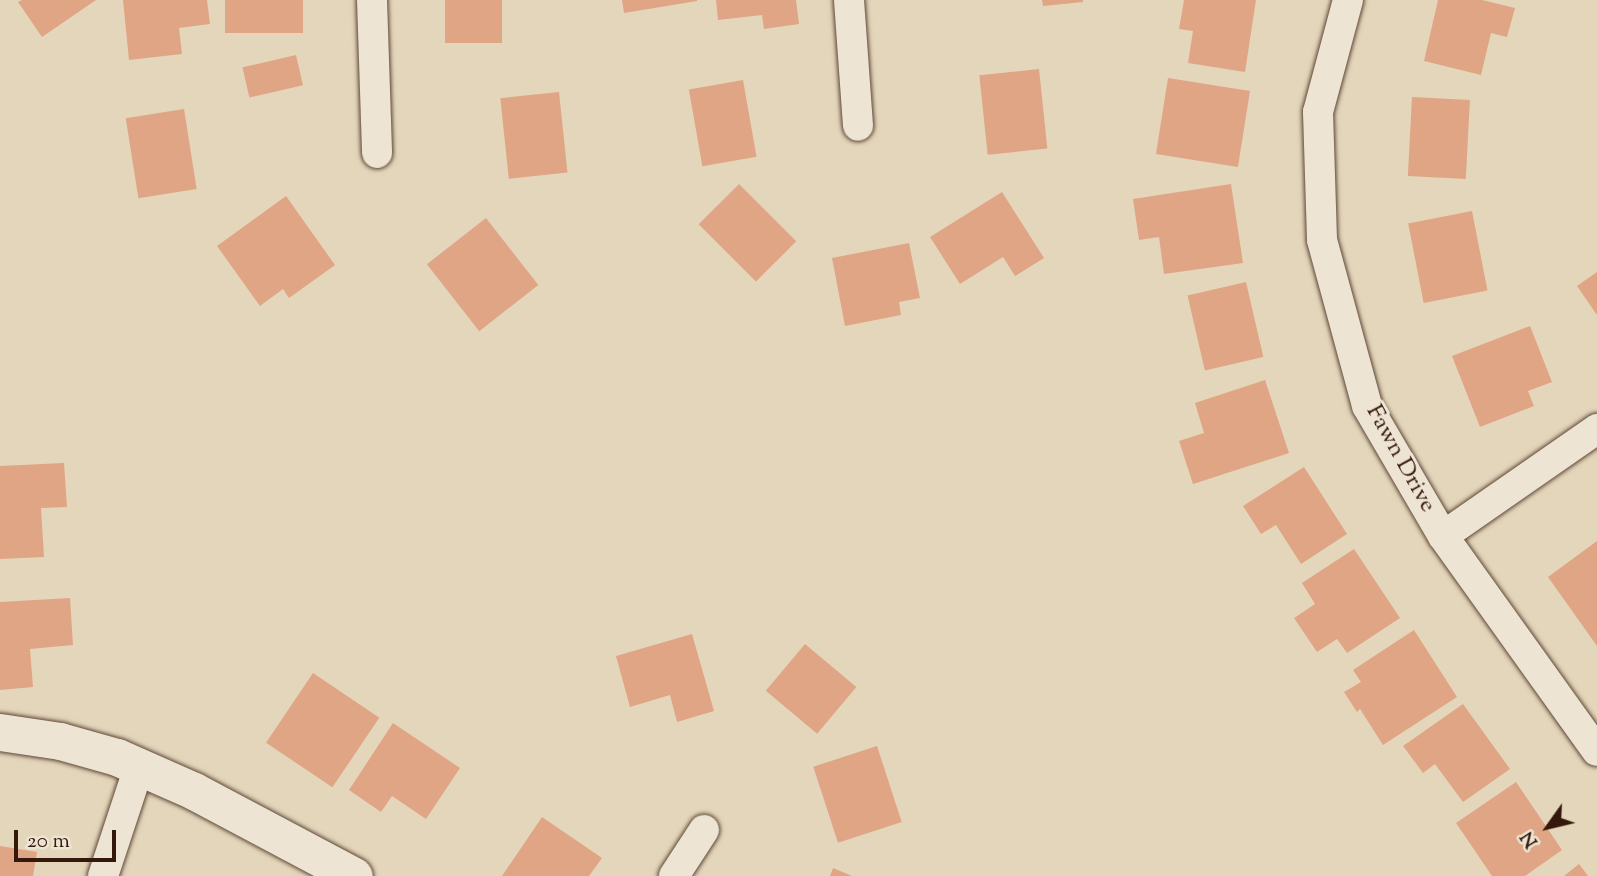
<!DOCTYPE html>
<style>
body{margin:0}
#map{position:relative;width:1597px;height:876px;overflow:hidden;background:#e4d6bb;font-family:"Sorts Mill Goudy",serif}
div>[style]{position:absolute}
.building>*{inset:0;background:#e0a585;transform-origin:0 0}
.roads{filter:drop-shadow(0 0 2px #5f4837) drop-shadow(0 0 2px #5f4837)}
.minor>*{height:30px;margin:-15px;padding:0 15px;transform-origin:15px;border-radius:15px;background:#ede4d3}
.tertiary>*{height:37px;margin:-18.5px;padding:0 18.5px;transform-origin:18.5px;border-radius:18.5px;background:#ede4d3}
span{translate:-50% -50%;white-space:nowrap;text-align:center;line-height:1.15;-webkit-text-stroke:6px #ede4d3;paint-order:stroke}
.street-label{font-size:24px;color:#33180b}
.north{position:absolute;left:1513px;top:792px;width:70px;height:70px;-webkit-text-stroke:5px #ede4d3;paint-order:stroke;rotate:236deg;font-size:19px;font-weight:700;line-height:28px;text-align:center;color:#33180b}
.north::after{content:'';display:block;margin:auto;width:24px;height:32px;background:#33180b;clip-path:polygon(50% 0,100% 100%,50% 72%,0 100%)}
.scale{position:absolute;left:14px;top:830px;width:102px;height:32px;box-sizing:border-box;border:4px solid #33180b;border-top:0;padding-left:9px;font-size:21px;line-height:24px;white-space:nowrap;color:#33180b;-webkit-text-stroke:5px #ede4d3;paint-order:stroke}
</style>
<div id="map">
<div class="building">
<div style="clip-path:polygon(22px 0,96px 0,42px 37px,18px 2px)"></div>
<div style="clip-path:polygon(123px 0,207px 0,210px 24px,179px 28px,182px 54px,129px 60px)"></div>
<div style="left:225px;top:0;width:78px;height:33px"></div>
<div style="left:445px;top:0;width:57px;height:43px"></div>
<div style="clip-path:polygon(622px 0,697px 0,697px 1px,624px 13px)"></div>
<div style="clip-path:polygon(716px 0,796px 0,799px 24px,764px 29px,762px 15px,718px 20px)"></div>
<div style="clip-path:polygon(1042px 0,1083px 0,1083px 2px,1043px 6px)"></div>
<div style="clip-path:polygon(1184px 0,1256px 0,1245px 72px,1188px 63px,1193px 31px,1179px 29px)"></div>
<div style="clip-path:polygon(1438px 0,1482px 0,1515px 8px,1507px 37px,1491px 33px,1481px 75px,1424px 61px)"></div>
<div style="left:296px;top:55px;width:31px;height:55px;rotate:77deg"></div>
<div style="left:1039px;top:69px;width:80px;height:60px;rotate:84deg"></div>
<div style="left:1168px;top:78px;width:83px;height:77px;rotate:9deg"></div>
<div style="left:743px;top:80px;width:78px;height:55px;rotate:80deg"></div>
<div style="left:559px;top:92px;width:81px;height:59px;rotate:84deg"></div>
<div style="left:1412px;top:97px;width:58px;height:79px;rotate:3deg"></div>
<div style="left:184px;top:109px;width:81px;height:59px;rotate:81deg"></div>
<div style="left:739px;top:184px;width:81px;height:57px;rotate:45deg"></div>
<div style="clip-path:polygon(1231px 184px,1243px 263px,1164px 274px,1159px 237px,1139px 240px,1133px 199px)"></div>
<div style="clip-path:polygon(1002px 192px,1044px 258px,1015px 276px,1003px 257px,960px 284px,930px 237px)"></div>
<div style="clip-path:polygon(286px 196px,335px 265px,289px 298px,283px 289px,260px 306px,217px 246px)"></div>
<div style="left:1472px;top:211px;width:81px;height:65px;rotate:79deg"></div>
<div style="left:486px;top:218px;width:85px;height:75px;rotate:52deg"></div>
<div style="clip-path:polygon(909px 243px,920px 298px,899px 302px,901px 315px,845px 326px,832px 258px)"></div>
<div style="clip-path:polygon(1597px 272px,1597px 315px,1577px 286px)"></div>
<div style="left:1246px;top:282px;width:77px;height:60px;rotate:77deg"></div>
<div style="clip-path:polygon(1530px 326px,1552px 382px,1528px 391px,1534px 406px,1480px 427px,1452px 356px)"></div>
<div style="clip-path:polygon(1265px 380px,1289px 453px,1193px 484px,1179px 441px,1204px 433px,1195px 403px)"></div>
<div style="clip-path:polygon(64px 463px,67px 507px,41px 508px,44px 557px,0 559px,0 466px)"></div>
<div style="clip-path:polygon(1304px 467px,1347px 534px,1301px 564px,1276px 525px,1261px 534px,1243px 506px)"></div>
<div style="clip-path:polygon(1597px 541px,1597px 646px,1548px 577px)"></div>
<div style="clip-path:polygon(1354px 549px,1400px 618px,1347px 653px,1337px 639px,1317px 652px,1294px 618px,1315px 604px,1302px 583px)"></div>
<div style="clip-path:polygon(70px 598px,73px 645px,30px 649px,33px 687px,0 690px,0 602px)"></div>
<div style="clip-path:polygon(1414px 630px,1457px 697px,1383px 745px,1360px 709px,1357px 712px,1344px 692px,1361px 682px,1353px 670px)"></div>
<div style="clip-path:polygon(692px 634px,714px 711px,677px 722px,670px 695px,630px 707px,616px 656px)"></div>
<div style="left:805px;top:644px;width:67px;height:61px;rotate:40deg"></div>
<div style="left:313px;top:673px;width:80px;height:84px;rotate:34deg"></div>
<div style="clip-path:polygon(1463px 704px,1510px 769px,1463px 802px,1435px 764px,1423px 773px,1403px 746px)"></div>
<div style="clip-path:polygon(393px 723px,460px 768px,426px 819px,392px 796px,381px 812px,349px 790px)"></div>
<div style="left:877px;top:746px;width:80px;height:67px;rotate:72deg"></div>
<div style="clip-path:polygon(1516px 782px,1562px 850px,1525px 876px,1492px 876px,1456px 823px)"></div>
<div style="clip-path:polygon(542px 817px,602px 858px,589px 876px,502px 876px)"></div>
<div style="clip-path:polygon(0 846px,37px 852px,33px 876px,0 876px)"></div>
<div style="clip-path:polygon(1579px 864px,1588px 876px,1564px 876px)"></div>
<div style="clip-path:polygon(833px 868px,852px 876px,830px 876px)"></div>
</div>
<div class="roads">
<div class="minor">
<div style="left:372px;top:0;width:153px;rotate:88.1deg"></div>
<div style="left:849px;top:0;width:126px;rotate:85.9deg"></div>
<div style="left:1348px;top:0;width:116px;rotate:105deg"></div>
<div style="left:1318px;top:112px;width:128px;rotate:88.2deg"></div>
<div style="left:1322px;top:240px;width:172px;rotate:74.8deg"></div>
<div style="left:1367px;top:406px;width:151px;rotate:59.7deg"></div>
<div style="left:1443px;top:536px;width:264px;rotate:54.4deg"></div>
<div style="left:1443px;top:536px;width:188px;rotate:-34.8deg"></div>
<div style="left:103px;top:876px;width:115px;rotate:-71.7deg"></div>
<div style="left:674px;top:876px;width:55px;rotate:-56.9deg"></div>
</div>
<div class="tertiary">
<div style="left:0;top:732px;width:61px;rotate:8.5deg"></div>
<div style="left:60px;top:741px;width:59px;rotate:15.7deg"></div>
<div style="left:117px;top:757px;width:84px;rotate:23.8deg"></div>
<div style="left:194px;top:791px;width:181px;rotate:28deg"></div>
</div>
</div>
<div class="street-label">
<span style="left:1400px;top:459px;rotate:61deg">Fawn Drive</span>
</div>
<div class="north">N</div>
<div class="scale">20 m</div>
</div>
